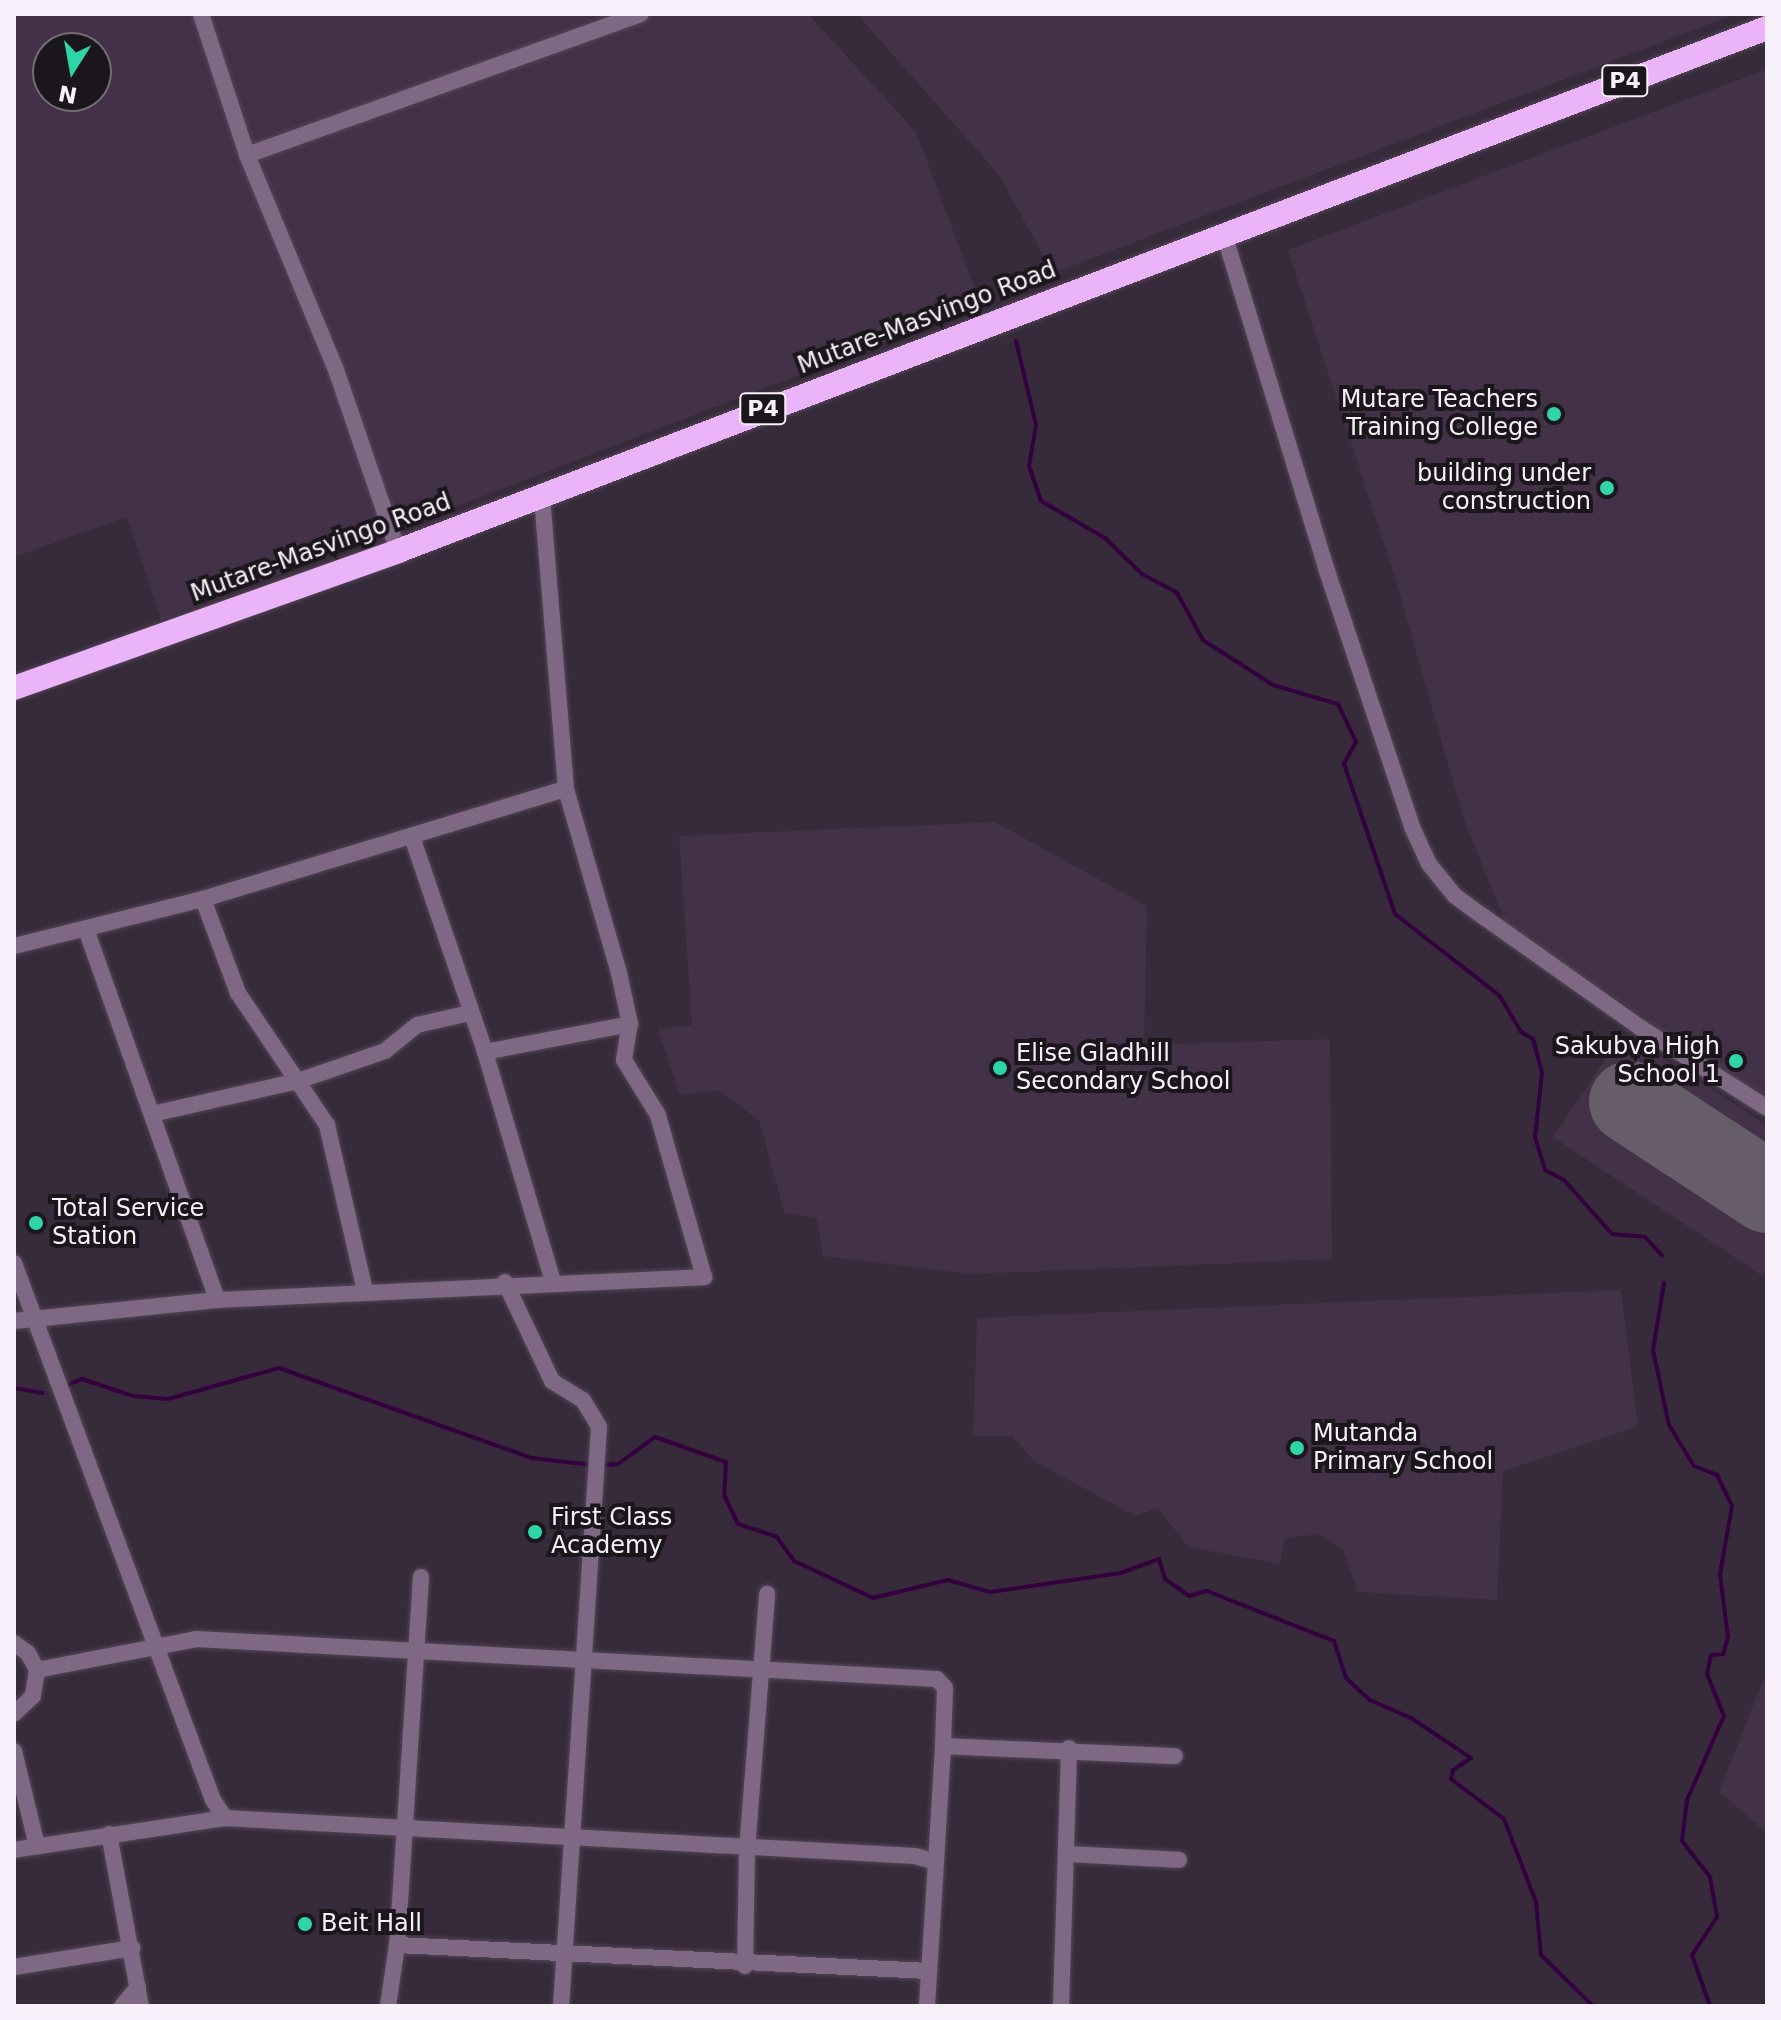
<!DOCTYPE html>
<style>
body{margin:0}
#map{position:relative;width:1781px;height:2020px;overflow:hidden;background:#372a3a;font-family:"DejaVu Sans",sans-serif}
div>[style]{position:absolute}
.built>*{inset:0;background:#433147}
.stream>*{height:4px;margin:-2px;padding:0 2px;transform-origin:2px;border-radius:2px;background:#33013d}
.runway>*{height:82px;margin:-41px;padding:0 41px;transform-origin:41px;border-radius:41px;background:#675c6a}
.roads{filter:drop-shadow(0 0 2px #524655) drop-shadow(0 0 2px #524655)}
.minor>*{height:16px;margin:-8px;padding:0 8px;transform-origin:8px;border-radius:8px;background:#7e6883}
.highway>*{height:24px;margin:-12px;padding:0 12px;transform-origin:12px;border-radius:12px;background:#ebb4f8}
.dots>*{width:22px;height:22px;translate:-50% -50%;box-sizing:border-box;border:4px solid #1b151c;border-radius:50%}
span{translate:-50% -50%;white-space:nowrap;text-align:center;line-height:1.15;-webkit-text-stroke:8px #1b151c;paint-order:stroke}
.shield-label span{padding:2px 6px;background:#1b151c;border:2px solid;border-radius:6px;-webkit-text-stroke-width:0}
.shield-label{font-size:22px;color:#f8f0fa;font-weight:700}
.street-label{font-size:24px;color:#f8f0fa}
.poi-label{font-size:24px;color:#f8f0fa}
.right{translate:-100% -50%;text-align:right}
.left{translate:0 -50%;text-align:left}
.frame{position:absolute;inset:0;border:16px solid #f8f0fa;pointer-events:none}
.north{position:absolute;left:32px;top:32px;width:80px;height:80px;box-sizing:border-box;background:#1b151c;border:2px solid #736d75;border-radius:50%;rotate:191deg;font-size:22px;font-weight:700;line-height:32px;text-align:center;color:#f8f0fa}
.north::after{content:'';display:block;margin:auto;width:28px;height:36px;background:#30d4a9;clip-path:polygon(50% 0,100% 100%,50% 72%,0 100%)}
</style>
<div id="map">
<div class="built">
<div style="clip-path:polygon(evenodd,14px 14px,808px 14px,916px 132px,981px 305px,161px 620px,127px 517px,14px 557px,14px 14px,48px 48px,96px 48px,96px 96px,48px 96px,48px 48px)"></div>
<div style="clip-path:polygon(857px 14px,1736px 14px,1053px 273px,999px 175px)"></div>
<div style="clip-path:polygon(1767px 69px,1767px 1102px,1505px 922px,1463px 817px,1395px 577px,1288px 250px)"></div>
<div style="clip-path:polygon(995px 822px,1147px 906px,1144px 1045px,1330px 1039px,1332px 1259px,971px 1274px,823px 1256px,817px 1219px,784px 1212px,759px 1120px,717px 1090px,680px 1095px,658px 1029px,692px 1025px,679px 836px)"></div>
<div style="clip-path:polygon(1618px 1040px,1646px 1047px,1767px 1125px,1767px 1279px,1553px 1137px)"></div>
<div style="clip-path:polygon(1621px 1290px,1638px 1426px,1503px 1471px,1497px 1600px,1358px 1592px,1343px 1550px,1319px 1534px,1285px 1538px,1280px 1564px,1188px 1547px,1158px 1508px,1135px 1516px,1034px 1461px,1012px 1436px,973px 1436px,977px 1318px)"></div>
<div style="clip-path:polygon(1767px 1670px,1767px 1833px,1719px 1792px)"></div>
</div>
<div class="stream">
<div style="left:1016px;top:341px;width:86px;rotate:76.6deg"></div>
<div style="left:1036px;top:425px;width:42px;rotate:99.7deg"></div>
<div style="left:1029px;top:466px;width:37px;rotate:71deg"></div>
<div style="left:1041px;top:501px;width:74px;rotate:30deg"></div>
<div style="left:1105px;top:538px;width:52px;rotate:44.2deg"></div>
<div style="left:1142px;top:574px;width:40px;rotate:28deg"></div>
<div style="left:1177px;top:593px;width:54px;rotate:61deg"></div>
<div style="left:1203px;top:640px;width:83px;rotate:32.7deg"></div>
<div style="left:1273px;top:685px;width:68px;rotate:16.3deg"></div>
<div style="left:1338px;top:704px;width:42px;rotate:64.7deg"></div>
<div style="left:1356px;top:742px;width:25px;rotate:119deg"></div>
<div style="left:1344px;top:764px;width:158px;rotate:71.2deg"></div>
<div style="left:1395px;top:914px;width:133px;rotate:38deg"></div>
<div style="left:1500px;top:996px;width:42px;rotate:59.7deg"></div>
<div style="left:1521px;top:1032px;width:14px;rotate:30deg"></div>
<div style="left:1533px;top:1039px;width:35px;rotate:75deg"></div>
<div style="left:1542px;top:1073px;width:64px;rotate:96.2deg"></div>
<div style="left:1535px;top:1137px;width:34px;rotate:73deg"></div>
<div style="left:1545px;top:1170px;width:21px;rotate:28deg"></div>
<div style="left:1564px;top:1180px;width:72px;rotate:48.4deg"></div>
<div style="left:1612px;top:1234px;width:33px;rotate:5deg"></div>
<div style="left:1645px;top:1237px;width:25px;rotate:47deg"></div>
<div style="left:1664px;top:1283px;width:68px;rotate:99.3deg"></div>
<div style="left:1653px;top:1350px;width:77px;rotate:78deg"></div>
<div style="left:1669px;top:1425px;width:48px;rotate:58.6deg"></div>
<div style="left:1694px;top:1466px;width:25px;rotate:21deg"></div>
<div style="left:1717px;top:1475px;width:34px;rotate:64deg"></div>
<div style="left:1732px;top:1506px;width:69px;rotate:100deg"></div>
<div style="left:1720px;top:1574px;width:64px;rotate:82.8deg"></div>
<div style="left:1728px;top:1637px;width:18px;rotate:106deg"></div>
<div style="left:1723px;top:1654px;width:12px;rotate:175deg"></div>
<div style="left:1711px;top:1655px;width:19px;rotate:102deg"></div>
<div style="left:1707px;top:1674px;width:45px;rotate:68deg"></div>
<div style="left:1724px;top:1716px;width:92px;rotate:113.8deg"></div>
<div style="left:1687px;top:1800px;width:41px;rotate:97deg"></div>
<div style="left:1682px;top:1841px;width:46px;rotate:52.1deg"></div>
<div style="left:1710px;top:1877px;width:41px;rotate:80.1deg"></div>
<div style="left:1717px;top:1917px;width:45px;rotate:123.3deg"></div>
<div style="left:1692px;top:1955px;width:54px;rotate:70.6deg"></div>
<div style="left:68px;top:1385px;width:15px;rotate:-23deg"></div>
<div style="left:82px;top:1379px;width:54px;rotate:18.4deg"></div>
<div style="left:133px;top:1396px;width:35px;rotate:5deg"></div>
<div style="left:168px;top:1399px;width:115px;rotate:-15.6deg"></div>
<div style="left:279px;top:1368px;width:269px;rotate:19.6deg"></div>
<div style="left:532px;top:1458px;width:61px;rotate:6.5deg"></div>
<div style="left:14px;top:1388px;width:29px;rotate:10deg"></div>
<div style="left:601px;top:1465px;width:17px;rotate:-3deg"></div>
<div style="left:618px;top:1464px;width:46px;rotate:-36.1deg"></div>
<div style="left:655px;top:1437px;width:75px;rotate:19.4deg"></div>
<div style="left:726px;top:1462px;width:33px;rotate:93deg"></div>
<div style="left:724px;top:1495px;width:32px;rotate:64deg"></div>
<div style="left:738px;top:1524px;width:40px;rotate:18deg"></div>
<div style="left:776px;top:1536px;width:31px;rotate:54deg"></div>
<div style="left:794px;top:1561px;width:87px;rotate:25.1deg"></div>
<div style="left:873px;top:1598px;width:77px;rotate:-13.5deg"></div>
<div style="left:948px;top:1580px;width:44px;rotate:15.9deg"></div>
<div style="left:990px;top:1592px;width:132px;rotate:-8.3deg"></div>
<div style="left:1121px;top:1573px;width:40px;rotate:-20.2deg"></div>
<div style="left:1159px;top:1559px;width:21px;rotate:73deg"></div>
<div style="left:1165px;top:1579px;width:29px;rotate:35deg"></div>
<div style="left:1189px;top:1596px;width:19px;rotate:-16deg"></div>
<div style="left:1207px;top:1591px;width:136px;rotate:21.5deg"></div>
<div style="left:1334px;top:1641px;width:39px;rotate:72deg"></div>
<div style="left:1346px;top:1678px;width:33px;rotate:43deg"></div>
<div style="left:1370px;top:1700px;width:45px;rotate:23.7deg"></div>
<div style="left:1411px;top:1718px;width:72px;rotate:33.7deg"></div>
<div style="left:1471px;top:1758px;width:22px;rotate:146deg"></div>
<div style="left:1453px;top:1770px;width:9px;rotate:103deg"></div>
<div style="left:1451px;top:1779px;width:66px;rotate:37deg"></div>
<div style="left:1504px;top:1819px;width:89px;rotate:68.9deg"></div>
<div style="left:1536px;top:1902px;width:53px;rotate:84.6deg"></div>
<div style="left:1541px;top:1955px;width:73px;rotate:44.4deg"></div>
</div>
<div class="runway">
<div style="left:1630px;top:1102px;width:164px;rotate:33.3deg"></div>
</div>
<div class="roads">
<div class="minor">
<div style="left:201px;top:14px;width:148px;rotate:71.9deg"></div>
<div style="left:247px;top:155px;width:230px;rotate:67.5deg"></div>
<div style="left:335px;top:367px;width:194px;rotate:71.1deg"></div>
<div style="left:247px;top:155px;width:418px;rotate:-19.7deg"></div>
<div style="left:1224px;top:234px;width:352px;rotate:73deg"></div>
<div style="left:1327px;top:571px;width:270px;rotate:71.6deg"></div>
<div style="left:1412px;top:827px;width:41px;rotate:65.3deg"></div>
<div style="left:1429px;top:864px;width:41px;rotate:50.9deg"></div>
<div style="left:1455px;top:896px;width:36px;rotate:36deg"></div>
<div style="left:1484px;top:917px;width:192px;rotate:35.3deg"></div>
<div style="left:1641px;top:1028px;width:149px;rotate:32.4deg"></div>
<div style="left:412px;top:837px;width:227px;rotate:71.2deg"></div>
<div style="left:485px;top:1052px;width:239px;rotate:73.5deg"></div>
<div style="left:203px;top:899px;width:100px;rotate:69.6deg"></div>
<div style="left:238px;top:993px;width:159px;rotate:56deg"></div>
<div style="left:327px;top:1125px;width:170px;rotate:77.1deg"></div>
<div style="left:87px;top:932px;width:390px;rotate:70.5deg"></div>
<div style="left:14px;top:946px;width:195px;rotate:-14deg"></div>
<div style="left:203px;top:899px;width:379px;rotate:-16.9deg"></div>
<div style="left:485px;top:1052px;width:148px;rotate:-10.9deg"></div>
<div style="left:152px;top:1114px;width:150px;rotate:-12.7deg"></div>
<div style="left:298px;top:1081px;width:92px;rotate:-19deg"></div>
<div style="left:385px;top:1051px;width:41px;rotate:-39.1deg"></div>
<div style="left:417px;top:1025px;width:54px;rotate:-12.8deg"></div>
<div style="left:14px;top:1263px;width:573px;rotate:69.67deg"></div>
<div style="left:213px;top:1800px;width:22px;rotate:56deg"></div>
<div style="left:225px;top:1818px;width:691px;rotate:3.15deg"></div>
<div style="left:915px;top:1856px;width:22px;rotate:16deg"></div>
<div style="left:936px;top:1862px;width:144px;rotate:93.6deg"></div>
<div style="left:505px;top:1282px;width:110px;rotate:64.6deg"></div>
<div style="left:552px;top:1381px;width:36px;rotate:32deg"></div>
<div style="left:583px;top:1400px;width:31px;rotate:59deg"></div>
<div style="left:599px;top:1427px;width:580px;rotate:93.75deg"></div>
<div style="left:14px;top:1321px;width:204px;rotate:-5.9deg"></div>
<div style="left:217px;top:1300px;width:488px;rotate:-2.7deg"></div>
<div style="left:704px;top:1277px;width:168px;rotate:-105.9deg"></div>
<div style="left:658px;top:1115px;width:65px;rotate:-121.7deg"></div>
<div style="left:624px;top:1060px;width:36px;rotate:-81deg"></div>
<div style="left:630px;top:1024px;width:52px;rotate:-102.2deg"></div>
<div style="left:619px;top:973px;width:191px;rotate:-106.1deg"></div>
<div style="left:566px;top:789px;width:295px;rotate:-94.7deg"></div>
<div style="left:421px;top:1577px;width:369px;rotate:93.7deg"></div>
<div style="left:397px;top:1945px;width:532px;rotate:2.8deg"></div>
<div style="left:14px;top:1643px;width:17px;rotate:36deg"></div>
<div style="left:28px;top:1653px;width:19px;rotate:62deg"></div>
<div style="left:37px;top:1670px;width:26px;rotate:99deg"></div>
<div style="left:33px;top:1696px;width:26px;rotate:137deg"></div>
<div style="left:37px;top:1670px;width:162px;rotate:-11deg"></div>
<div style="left:196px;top:1639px;width:742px;rotate:3.09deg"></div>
<div style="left:937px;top:1679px;width:12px;rotate:48deg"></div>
<div style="left:945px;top:1688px;width:58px;rotate:92deg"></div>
<div style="left:14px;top:1751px;width:98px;rotate:76.4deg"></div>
<div style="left:109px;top:1834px;width:175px;rotate:79.5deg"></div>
<div style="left:14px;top:1850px;width:213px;rotate:-8.6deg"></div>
<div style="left:1066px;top:1854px;width:113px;rotate:3deg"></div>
<div style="left:936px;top:1862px;width:116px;rotate:-86.5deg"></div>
<div style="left:943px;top:1746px;width:232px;rotate:2.5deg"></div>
<div style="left:745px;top:1966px;width:116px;rotate:-89deg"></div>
<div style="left:747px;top:1850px;width:257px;rotate:-85.5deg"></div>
<div style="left:14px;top:1967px;width:120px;rotate:-9.1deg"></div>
<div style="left:122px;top:2006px;width:25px;rotate:-50deg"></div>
<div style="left:388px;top:2006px;width:62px;rotate:-81.6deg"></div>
<div style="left:1061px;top:2006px;width:258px;rotate:-88.2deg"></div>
</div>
<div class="highway">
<div style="left:14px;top:688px;width:408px;rotate:-19.6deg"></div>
<div style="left:398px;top:551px;width:1465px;rotate:-20.91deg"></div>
</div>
</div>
<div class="dots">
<div style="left:1554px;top:414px;background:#30d4a9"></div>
<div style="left:1607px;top:488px;background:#30d4a9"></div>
<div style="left:1736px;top:1061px;background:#30d4a9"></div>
<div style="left:1000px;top:1068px;background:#30d4a9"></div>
<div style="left:36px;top:1223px;background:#30d4a9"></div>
<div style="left:1297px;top:1448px;background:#30d4a9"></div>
<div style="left:535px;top:1532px;background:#30d4a9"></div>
<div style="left:305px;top:1924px;background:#30d4a9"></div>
</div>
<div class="shield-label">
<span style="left:1625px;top:81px">P4</span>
<span style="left:763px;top:409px">P4</span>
</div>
<div class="street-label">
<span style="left:927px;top:318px;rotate:-21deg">Mutare-Masvingo Road</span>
<span style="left:321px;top:548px;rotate:-20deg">Mutare-Masvingo Road</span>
</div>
<div class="poi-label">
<span class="right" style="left:1538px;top:414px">Mutare Teachers<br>Training College</span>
<span class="right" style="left:1591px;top:488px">building under<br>construction</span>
<span class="right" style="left:1720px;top:1061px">Sakubva High<br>School 1</span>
<span class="left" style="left:1016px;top:1068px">Elise Gladhill<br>Secondary School</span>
<span class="left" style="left:52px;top:1223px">Total Service<br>Station</span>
<span class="left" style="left:1313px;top:1448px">Mutanda<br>Primary School</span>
<span class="left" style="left:551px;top:1532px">First Class<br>Academy</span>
<span class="left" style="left:321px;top:1924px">Beit Hall</span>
</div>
<div class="frame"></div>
<div class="north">N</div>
</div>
